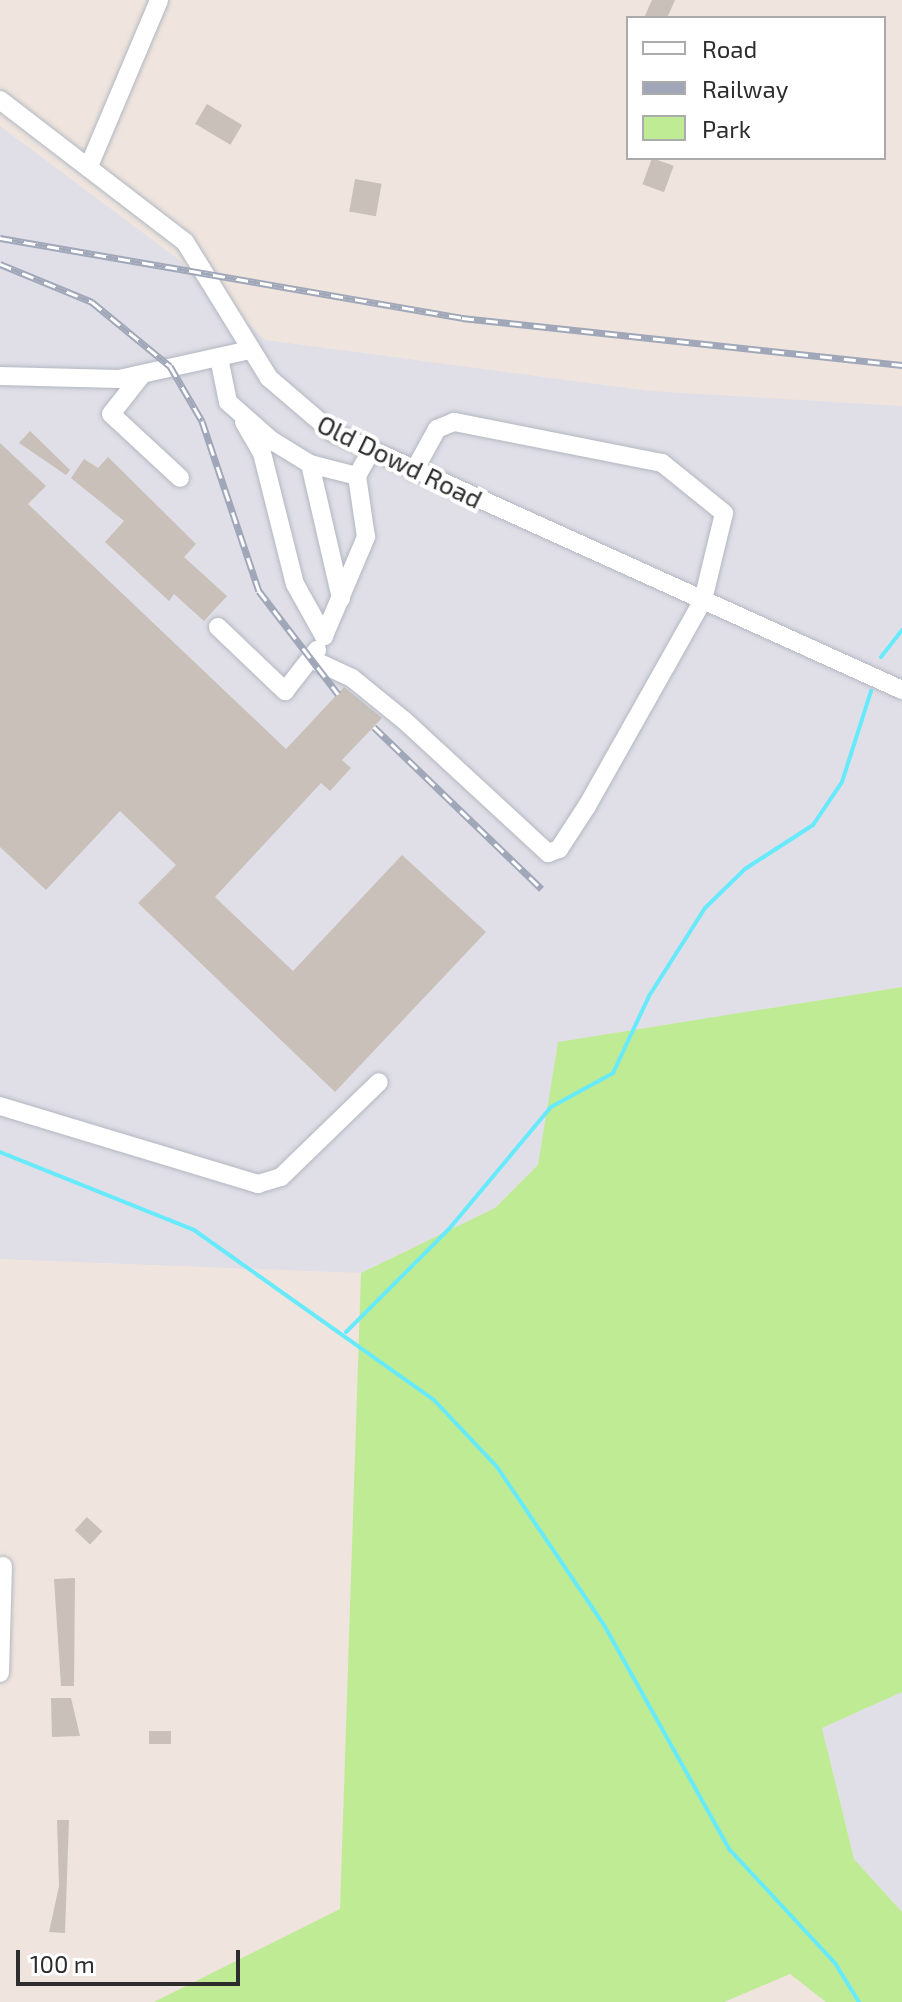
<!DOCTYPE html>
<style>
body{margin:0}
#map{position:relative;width:902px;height:2002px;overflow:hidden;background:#efe5de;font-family:"Exo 2",sans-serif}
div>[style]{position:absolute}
.industrial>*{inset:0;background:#e0dfe7}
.green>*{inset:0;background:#bfeb95}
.stream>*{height:4px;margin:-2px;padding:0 2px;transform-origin:2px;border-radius:2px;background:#67eafb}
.building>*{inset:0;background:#c8c0b9;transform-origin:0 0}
.roads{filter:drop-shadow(0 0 2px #b2b7c1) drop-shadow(0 0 2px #b2b7c1)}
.minor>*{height:18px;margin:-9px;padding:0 9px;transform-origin:9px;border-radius:9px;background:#fff}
.rail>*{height:7px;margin-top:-3.5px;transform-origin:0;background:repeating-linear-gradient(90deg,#fff 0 12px,#9fa7b9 0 24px);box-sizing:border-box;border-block:2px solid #9fa7b9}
span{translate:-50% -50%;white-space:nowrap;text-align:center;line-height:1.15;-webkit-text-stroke:8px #fff;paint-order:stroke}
.street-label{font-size:26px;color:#2d2d2d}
.legend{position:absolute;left:626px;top:16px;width:260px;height:144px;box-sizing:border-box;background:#fff;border:2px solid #ababab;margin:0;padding:10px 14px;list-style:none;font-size:24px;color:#2d2d2d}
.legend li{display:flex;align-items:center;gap:16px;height:40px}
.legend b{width:40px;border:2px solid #ababab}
.scale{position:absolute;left:16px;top:1950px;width:224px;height:36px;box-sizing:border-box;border:4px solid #2d2d2d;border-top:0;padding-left:10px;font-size:24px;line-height:28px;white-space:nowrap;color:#2d2d2d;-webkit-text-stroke:6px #fff;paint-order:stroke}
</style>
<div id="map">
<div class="industrial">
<div style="clip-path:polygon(0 126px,178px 259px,265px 340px,649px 391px,902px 406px,902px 987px,559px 1042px,538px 1165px,495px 1208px,361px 1273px,0 1259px)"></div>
<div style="clip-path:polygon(902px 1692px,902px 1912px,854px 1859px,822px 1728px)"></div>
</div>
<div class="green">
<div style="clip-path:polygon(902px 987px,902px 1692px,822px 1728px,854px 1859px,902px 1912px,902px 2002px,826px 2002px,790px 1974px,724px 2002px,154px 2002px,340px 1909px,361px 1273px,495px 1208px,538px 1165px,558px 1042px)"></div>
</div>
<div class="stream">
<div style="left:881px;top:657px;width:34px;rotate:-52deg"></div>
<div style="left:0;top:1152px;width:209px;rotate:21.9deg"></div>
<div style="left:194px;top:1230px;width:293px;rotate:35.3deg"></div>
<div style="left:433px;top:1399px;width:93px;rotate:46.7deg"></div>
<div style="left:497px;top:1467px;width:191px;rotate:55.9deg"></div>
<div style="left:604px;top:1625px;width:258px;rotate:60.8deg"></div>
<div style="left:730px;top:1850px;width:154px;rotate:47.1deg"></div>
<div style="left:835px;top:1963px;width:46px;rotate:58.4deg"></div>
<div style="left:346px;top:1332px;width:146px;rotate:-45deg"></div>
<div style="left:449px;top:1229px;width:159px;rotate:-50.1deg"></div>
<div style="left:551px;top:1107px;width:71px;rotate:-28.7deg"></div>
<div style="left:613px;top:1073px;width:85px;rotate:-64.9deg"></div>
<div style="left:649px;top:996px;width:104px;rotate:-57.5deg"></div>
<div style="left:705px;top:908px;width:56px;rotate:-44.3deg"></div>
<div style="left:745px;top:869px;width:81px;rotate:-32.9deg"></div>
<div style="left:813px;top:825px;width:52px;rotate:-56deg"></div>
<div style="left:842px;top:782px;width:96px;rotate:-72.3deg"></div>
</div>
<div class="building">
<div style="clip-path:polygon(652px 0,675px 0,667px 18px,644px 18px)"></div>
<div style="left:207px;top:104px;width:41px;height:23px;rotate:31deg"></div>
<div style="left:652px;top:158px;width:23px;height:28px;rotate:20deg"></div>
<div style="left:355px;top:179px;width:27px;height:33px;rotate:10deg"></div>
<div style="clip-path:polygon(30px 431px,70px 470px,66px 475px,19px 443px)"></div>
<div style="clip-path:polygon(0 443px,46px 486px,28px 504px,286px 749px,344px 687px,382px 718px,342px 760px,351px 768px,330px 791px,321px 783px,215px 897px,293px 971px,402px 855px,486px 932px,335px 1092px,138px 903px,176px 865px,120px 811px,46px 890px,0 847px)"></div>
<div style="clip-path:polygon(108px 457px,196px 544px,184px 557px,227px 596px,204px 621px,174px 594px,169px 601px,105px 542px,124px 521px,71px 478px,84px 459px,98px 468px)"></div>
<div style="left:87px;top:1517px;width:21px;height:18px;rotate:43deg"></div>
<div style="clip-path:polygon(75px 1578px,74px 1686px,61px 1686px,54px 1579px)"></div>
<div style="clip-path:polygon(51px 1698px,71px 1698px,80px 1736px,52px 1737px)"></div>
<div style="left:149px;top:1731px;width:22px;height:13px"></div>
<div style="clip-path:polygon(57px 1820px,69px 1820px,65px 1933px,49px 1932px,59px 1886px)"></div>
</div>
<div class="roads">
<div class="minor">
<div style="left:0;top:100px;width:233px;rotate:37.5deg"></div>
<div style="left:185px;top:242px;width:160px;rotate:58.3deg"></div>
<div style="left:269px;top:378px;width:83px;rotate:40.6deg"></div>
<div style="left:332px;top:432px;width:626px;rotate:24.35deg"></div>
<div style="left:89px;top:166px;width:180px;rotate:-67.1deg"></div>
<div style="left:219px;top:358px;width:45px;rotate:78.4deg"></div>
<div style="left:228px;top:402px;width:57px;rotate:41.5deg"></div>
<div style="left:271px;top:440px;width:46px;rotate:31.6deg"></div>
<div style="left:310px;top:464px;width:49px;rotate:14.3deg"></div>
<div style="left:357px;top:476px;width:29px;rotate:-61deg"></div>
<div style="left:0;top:376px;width:119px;rotate:1.4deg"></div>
<div style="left:119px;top:379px;width:134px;rotate:-12.5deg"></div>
<div style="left:141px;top:376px;width:48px;rotate:128.3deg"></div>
<div style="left:111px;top:414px;width:94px;rotate:42.8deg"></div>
<div style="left:244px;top:422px;width:36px;rotate:60deg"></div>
<div style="left:262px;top:453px;width:135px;rotate:75.9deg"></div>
<div style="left:295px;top:584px;width:60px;rotate:60.9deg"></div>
<div style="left:324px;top:636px;width:108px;rotate:-67deg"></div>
<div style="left:366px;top:537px;width:62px;rotate:-98.4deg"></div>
<div style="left:310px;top:464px;width:138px;rotate:77deg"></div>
<div style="left:218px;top:627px;width:93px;rotate:43.7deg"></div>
<div style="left:285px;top:691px;width:52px;rotate:-52deg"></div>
<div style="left:311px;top:659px;width:45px;rotate:24.9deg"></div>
<div style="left:352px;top:678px;width:68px;rotate:39.1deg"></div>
<div style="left:405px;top:721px;width:195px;rotate:42.7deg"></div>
<div style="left:548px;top:853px;width:12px;rotate:-20deg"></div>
<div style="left:559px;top:849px;width:51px;rotate:-56.9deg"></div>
<div style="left:587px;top:806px;width:236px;rotate:-60.6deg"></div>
<div style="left:703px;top:600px;width:89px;rotate:-76.4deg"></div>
<div style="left:724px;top:513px;width:80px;rotate:-141.1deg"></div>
<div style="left:662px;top:463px;width:212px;rotate:-168.8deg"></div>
<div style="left:454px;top:422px;width:18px;rotate:158deg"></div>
<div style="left:437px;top:429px;width:48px;rotate:118.7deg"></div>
<div style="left:0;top:1106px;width:270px;rotate:16.8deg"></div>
<div style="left:258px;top:1184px;width:24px;rotate:-17deg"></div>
<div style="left:281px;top:1177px;width:136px;rotate:-44.1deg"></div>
<div style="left:0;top:1673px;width:107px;rotate:-88.4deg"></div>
</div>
</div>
<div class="rail">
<div style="left:0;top:238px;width:469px;rotate:9.8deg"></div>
<div style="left:462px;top:318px;width:443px;rotate:6.1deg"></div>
<div style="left:0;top:264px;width:100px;rotate:22.4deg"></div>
<div style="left:92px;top:302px;width:101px;rotate:39.4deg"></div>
<div style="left:170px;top:366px;width:64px;rotate:59.8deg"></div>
<div style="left:202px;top:421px;width:179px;rotate:71.5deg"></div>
<div style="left:259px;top:591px;width:130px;rotate:52.5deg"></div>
<div style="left:374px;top:727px;width:233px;rotate:44deg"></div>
</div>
<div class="street-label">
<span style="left:400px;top:461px;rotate:26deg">Old Dowd Road</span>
</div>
<ul class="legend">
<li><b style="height:10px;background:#fff"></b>Road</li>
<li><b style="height:10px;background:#9fa7b9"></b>Railway</li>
<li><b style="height:22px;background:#bfeb95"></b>Park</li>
</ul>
<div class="scale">100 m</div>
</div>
